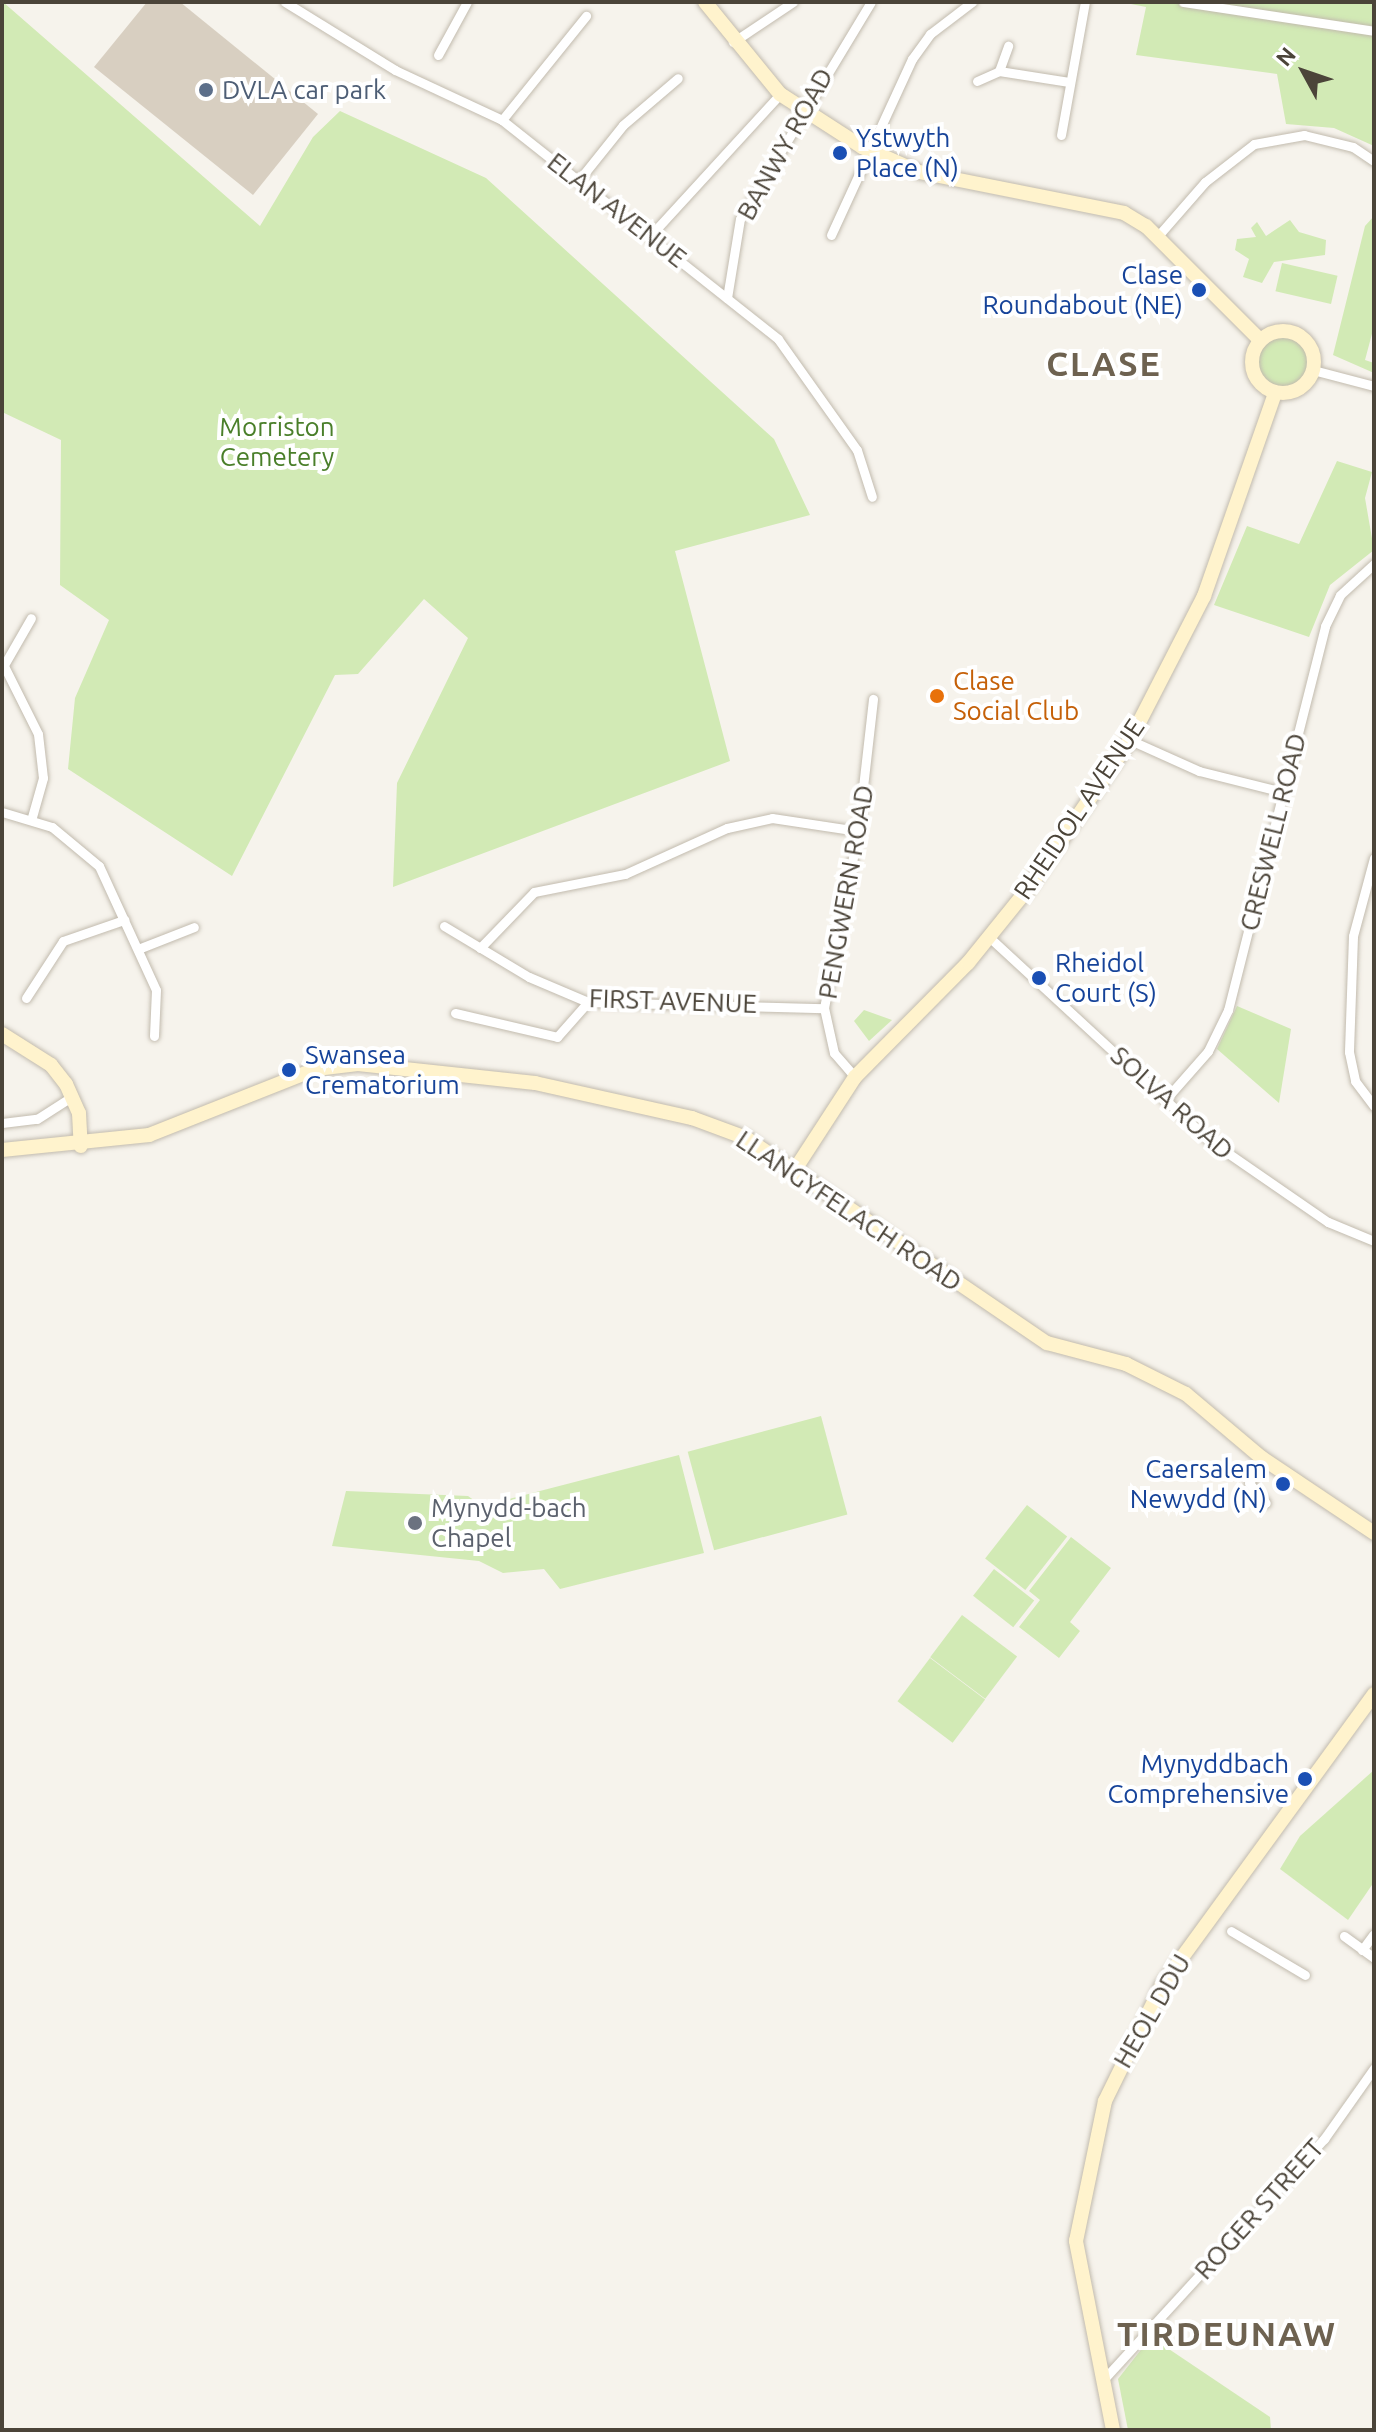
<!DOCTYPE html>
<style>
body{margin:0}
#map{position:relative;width:1376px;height:2432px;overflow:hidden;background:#f6f3ec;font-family:Ubuntu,sans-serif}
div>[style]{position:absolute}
.green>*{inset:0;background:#d2eab5;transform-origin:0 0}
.round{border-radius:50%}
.building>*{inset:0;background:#d8cfc1}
.roads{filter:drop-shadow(0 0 2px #c2bbae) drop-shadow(0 0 2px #c2bbae)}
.street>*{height:9px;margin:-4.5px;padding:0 4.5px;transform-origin:4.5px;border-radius:4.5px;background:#fff}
.secondary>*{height:14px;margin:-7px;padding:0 7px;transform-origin:7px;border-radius:7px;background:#fff3cd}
.secondary>.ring{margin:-7px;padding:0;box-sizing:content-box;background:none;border:14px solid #fff3cd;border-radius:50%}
.dots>*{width:22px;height:22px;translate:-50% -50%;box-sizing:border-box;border:4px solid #fff;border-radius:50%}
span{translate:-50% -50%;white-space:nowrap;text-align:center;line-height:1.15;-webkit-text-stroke:8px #fff;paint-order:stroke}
.service-label{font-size:26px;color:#4e5e75}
.left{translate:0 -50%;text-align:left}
.transit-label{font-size:26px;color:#164399}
.right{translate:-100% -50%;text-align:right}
.street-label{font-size:26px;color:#4b4439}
.park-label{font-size:26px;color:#4a7f2a}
.food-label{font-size:26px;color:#c56008}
.worship-label{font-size:26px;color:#5b616d}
.district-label{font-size:34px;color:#6e6250;font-weight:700;letter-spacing:2px}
.frame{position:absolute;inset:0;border:4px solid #4b4439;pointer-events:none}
.north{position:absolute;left:1264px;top:32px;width:80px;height:80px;-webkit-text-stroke:6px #fff;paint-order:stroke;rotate:310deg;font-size:22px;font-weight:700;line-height:32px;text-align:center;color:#4b4439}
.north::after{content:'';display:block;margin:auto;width:28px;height:36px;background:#4b4439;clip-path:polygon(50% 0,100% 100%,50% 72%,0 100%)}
</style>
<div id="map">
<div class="green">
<div style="clip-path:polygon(3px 2px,260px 226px,313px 137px,340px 111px,486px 178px,774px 439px,810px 515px,675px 551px,730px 761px,393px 887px,397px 783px,468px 638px,424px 599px,358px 674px,335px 675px,232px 876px,68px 769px,75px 698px,109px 620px,60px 585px,61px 440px,2px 412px)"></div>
<div style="clip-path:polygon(1121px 2px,1374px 2px,1374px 146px,1334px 128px,1286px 124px,1277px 74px,1136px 55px,1146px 7px)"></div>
<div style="clip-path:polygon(1374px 216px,1373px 330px,1365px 360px,1374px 363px,1374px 373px,1333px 355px,1365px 226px)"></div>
<div style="clip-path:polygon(1290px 220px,1299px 232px,1326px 240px,1325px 255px,1274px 262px,1262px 283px,1243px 277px,1249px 259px,1235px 250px,1237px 239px,1256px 237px,1251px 228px,1257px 222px,1266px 236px)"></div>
<div style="left:1282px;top:263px;width:57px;height:29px;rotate:13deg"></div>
<div class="round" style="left:1258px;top:337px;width:50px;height:50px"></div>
<div style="clip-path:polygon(1337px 461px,1372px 472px,1365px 498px,1374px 550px,1330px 585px,1309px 637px,1214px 605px,1247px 526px,1299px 544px)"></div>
<div style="clip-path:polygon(1237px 1006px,1291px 1029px,1279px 1103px,1217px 1049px)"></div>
<div style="clip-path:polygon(864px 1010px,892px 1020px,869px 1041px,854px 1021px)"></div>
<div style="left:821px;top:1416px;width:102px;height:138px;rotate:75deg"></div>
<div style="clip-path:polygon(679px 1455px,704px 1553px,560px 1589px,544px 1569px,503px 1573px,479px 1561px,332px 1546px,346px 1491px,468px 1496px,482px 1506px)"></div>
<div style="left:1027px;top:1505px;width:51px;height:68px;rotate:38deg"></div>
<div style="clip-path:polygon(1071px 1537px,1111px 1568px,1070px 1622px,1080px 1631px,1059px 1658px,1019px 1627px,1040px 1600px,1029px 1591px)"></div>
<div style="left:994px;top:1569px;width:51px;height:34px;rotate:38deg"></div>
<div style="left:962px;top:1615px;width:69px;height:53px;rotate:37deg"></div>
<div style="left:930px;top:1658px;width:69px;height:54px;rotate:37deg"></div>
<div style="clip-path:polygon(1374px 1770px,1374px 1882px,1348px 1920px,1280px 1869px,1300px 1836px)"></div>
<div style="clip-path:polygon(1151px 2337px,1270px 2417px,1271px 2430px,1128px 2430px,1118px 2379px)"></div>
</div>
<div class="building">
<div style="clip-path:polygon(147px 2px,180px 2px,318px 114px,253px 195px,94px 67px)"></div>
</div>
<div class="roads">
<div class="street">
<div style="left:285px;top:2px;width:129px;rotate:31.7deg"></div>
<div style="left:395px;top:70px;width:118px;rotate:25deg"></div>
<div style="left:502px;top:120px;width:352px;rotate:38.4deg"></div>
<div style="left:778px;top:339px;width:136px;rotate:54.6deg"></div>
<div style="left:857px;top:450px;width:49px;rotate:72.3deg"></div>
<div style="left:1183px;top:2px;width:193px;rotate:8.6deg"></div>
<div style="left:733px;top:42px;width:72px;rotate:-33.7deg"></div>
<div style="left:438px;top:55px;width:60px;rotate:-61.3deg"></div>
<div style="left:999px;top:71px;width:71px;rotate:8.9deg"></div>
<div style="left:977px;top:81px;width:24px;rotate:-24deg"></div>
<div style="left:999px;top:71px;width:27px;rotate:-70deg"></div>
<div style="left:502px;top:120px;width:134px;rotate:-51.1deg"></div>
<div style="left:1061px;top:135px;width:135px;rotate:-79.8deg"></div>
<div style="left:579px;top:180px;width:70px;rotate:-51.3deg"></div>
<div style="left:623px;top:125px;width:72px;rotate:-40.5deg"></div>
<div style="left:831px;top:235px;width:194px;rotate:-65.3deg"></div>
<div style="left:912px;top:59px;width:31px;rotate:-54deg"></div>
<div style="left:930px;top:34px;width:53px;rotate:-37.3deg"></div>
<div style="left:650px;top:236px;width:193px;rotate:-47.5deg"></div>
<div style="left:1157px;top:237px;width:73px;rotate:-48.9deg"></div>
<div style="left:1205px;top:182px;width:62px;rotate:-37.8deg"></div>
<div style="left:1254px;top:144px;width:51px;rotate:-10.2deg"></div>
<div style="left:1304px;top:135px;width:50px;rotate:13.8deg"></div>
<div style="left:1353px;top:147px;width:25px;rotate:34deg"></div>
<div style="left:727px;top:298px;width:80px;rotate:-80.7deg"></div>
<div style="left:740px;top:219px;width:253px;rotate:-58.9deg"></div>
<div style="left:1313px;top:370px;width:63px;rotate:14.7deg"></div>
<div style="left:2px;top:662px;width:80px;rotate:63.4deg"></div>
<div style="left:38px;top:734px;width:44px;rotate:83.5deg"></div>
<div style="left:43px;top:778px;width:41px;rotate:105.8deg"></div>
<div style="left:4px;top:665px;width:54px;rotate:-60.1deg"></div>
<div style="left:1130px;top:740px;width:76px;rotate:24.2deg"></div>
<div style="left:1199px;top:771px;width:87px;rotate:14deg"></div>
<div style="left:2px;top:812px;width:52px;rotate:16.7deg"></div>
<div style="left:52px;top:827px;width:61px;rotate:39.7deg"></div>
<div style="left:99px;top:866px;width:136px;rotate:65.3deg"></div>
<div style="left:156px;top:990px;width:46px;rotate:92.5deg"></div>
<div style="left:1374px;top:858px;width:81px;rotate:105.1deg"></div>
<div style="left:1353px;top:936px;width:116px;rotate:92deg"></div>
<div style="left:1349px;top:1052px;width:30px;rotate:78deg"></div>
<div style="left:1355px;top:1081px;width:31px;rotate:53deg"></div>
<div style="left:444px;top:926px;width:99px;rotate:31deg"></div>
<div style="left:529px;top:977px;width:64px;rotate:23deg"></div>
<div style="left:588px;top:1002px;width:236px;rotate:1.5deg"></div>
<div style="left:989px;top:937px;width:299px;rotate:42.7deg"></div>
<div style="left:1209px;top:1140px;width:145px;rotate:34.6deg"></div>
<div style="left:1328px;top:1222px;width:50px;rotate:22.4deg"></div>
<div style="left:480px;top:948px;width:78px;rotate:-46deg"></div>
<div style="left:534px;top:892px;width:93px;rotate:-11.2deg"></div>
<div style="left:625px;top:874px;width:112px;rotate:-24.3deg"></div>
<div style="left:727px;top:828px;width:46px;rotate:-12.5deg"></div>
<div style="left:772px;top:818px;width:87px;rotate:8.6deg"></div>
<div style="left:138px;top:949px;width:60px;rotate:-21.4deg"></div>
<div style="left:26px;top:998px;width:68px;rotate:-57deg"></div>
<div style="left:63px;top:941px;width:65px;rotate:-19deg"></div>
<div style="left:455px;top:1013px;width:105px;rotate:13.2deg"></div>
<div style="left:557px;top:1037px;width:47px;rotate:-48.5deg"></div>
<div style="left:855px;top:1077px;width:32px;rotate:-131deg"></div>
<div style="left:834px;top:1053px;width:46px;rotate:-102.5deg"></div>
<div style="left:824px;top:1008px;width:180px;rotate:-79.1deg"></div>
<div style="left:858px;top:831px;width:133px;rotate:-83.5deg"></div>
<div style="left:1165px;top:1100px;width:65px;rotate:-48.7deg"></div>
<div style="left:1208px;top:1051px;width:46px;rotate:-64deg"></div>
<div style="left:1228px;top:1010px;width:396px;rotate:-75.8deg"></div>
<div style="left:1325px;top:626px;width:34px;rotate:-64deg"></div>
<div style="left:1340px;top:595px;width:46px;rotate:-42.4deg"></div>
<div style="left:2px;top:1123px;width:35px;rotate:-7deg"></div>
<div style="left:37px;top:1119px;width:43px;rotate:-32.6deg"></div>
<div style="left:1262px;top:1458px;width:28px;rotate:117deg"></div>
<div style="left:1249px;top:1483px;width:26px;rotate:50deg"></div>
<div style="left:1231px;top:1931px;width:86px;rotate:30.7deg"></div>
<div style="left:1344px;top:1936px;width:37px;rotate:36deg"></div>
<div style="left:1362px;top:1950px;width:19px;rotate:-54deg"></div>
<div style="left:1104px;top:2379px;width:326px;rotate:-47.5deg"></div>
<div style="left:1324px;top:2139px;width:87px;rotate:-54.8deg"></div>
</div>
<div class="secondary">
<div style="left:705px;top:2px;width:119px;rotate:50.8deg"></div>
<div style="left:780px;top:94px;width:98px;rotate:32.9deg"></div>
<div style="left:862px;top:147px;width:62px;rotate:23.7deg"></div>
<div style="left:919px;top:172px;width:209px;rotate:11.3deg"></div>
<div style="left:1124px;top:213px;width:26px;rotate:31deg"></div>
<div style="left:1146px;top:226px;width:161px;rotate:45deg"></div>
<div class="ring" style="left:1252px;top:331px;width:48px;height:48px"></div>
<div style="left:2px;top:1034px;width:58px;rotate:32.3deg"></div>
<div style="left:51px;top:1065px;width:24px;rotate:52deg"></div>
<div style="left:66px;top:1084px;width:32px;rotate:66deg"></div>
<div style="left:79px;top:1113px;width:33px;rotate:87deg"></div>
<div style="left:2px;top:1150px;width:148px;rotate:-5.8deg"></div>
<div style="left:149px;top:1135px;width:180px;rotate:-21.6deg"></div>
<div style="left:316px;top:1069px;width:42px;rotate:-6.8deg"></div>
<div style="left:358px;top:1064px;width:178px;rotate:6.1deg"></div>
<div style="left:535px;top:1083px;width:161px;rotate:12.6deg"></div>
<div style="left:692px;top:1118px;width:58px;rotate:20.3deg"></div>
<div style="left:746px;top:1138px;width:364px;rotate:34.3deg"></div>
<div style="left:1047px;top:1343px;width:82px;rotate:14.9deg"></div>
<div style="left:1126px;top:1364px;width:67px;rotate:26.6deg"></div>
<div style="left:1186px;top:1394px;width:99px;rotate:40.1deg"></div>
<div style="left:1262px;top:1458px;width:135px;rotate:33.8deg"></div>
<div style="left:794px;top:1171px;width:112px;rotate:-57deg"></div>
<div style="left:855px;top:1077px;width:161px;rotate:-45.3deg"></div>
<div style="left:968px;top:963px;width:94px;rotate:-51.1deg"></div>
<div style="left:1027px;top:890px;width:182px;rotate:-55.5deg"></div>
<div style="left:1130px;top:740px;width:162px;rotate:-62.8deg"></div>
<div style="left:1204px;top:596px;width:215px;rotate:-70.7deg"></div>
<div style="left:1113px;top:2430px;width:193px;rotate:-101.1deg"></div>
<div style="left:1076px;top:2241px;width:143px;rotate:-78.3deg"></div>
<div style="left:1105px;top:2101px;width:129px;rotate:-63.8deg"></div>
<div style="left:1162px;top:1985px;width:360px;rotate:-53.9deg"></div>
</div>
</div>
<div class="dots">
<div style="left:206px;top:90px;background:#5c6f8a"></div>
<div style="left:840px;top:153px;background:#1a4fb4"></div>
<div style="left:1199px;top:290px;background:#1a4fb4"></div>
<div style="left:937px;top:696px;background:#e8710a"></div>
<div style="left:1039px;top:978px;background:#1a4fb4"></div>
<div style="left:289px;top:1070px;background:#1a4fb4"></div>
<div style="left:1283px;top:1484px;background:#1a4fb4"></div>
<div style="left:415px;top:1523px;background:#6b7280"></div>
<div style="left:1305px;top:1779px;background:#1a4fb4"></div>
</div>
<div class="service-label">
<span class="left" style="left:222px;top:90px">DVLA car park</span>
</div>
<div class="transit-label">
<span class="left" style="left:856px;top:153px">Ystwyth<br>Place (N)</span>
<span class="right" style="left:1183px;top:290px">Clase<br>Roundabout (NE)</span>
<span class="left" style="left:1055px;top:978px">Rheidol<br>Court (S)</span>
<span class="left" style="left:305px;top:1070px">Swansea<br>Crematorium</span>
<span class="right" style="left:1267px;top:1484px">Caersalem<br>Newydd (N)</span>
<span class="right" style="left:1289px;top:1779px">Mynyddbach<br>Comprehensive</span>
</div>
<div class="street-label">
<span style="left:785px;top:144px;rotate:-61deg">BANWY ROAD</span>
<span style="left:617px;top:210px;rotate:38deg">ELAN AVENUE</span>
<span style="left:1079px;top:809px;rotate:-56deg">RHEIDOL AVENUE</span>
<span style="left:1273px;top:832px;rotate:-76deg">CRESWELL ROAD</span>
<span style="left:846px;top:892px;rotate:-80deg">PENGWERN ROAD</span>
<span style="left:673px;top:1001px;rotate:2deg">FIRST AVENUE</span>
<span style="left:1172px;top:1103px;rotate:42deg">SOLVA ROAD</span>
<span style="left:849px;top:1211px;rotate:34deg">LLANGYFELACH ROAD</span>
<span style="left:1152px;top:2011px;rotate:-60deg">HEOL DDU</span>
<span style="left:1259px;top:2209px;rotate:-48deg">ROGER STREET</span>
</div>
<div class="park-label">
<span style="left:277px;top:442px">Morriston<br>Cemetery</span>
</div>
<div class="food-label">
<span class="left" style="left:953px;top:696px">Clase<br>Social Club</span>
</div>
<div class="worship-label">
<span class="left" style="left:431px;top:1523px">Mynydd-bach<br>Chapel</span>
</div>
<div class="district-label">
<span style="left:1104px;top:364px">CLASE</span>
<span style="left:1227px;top:2334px">TIRDEUNAW</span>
</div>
<div class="frame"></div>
<div class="north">N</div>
</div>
